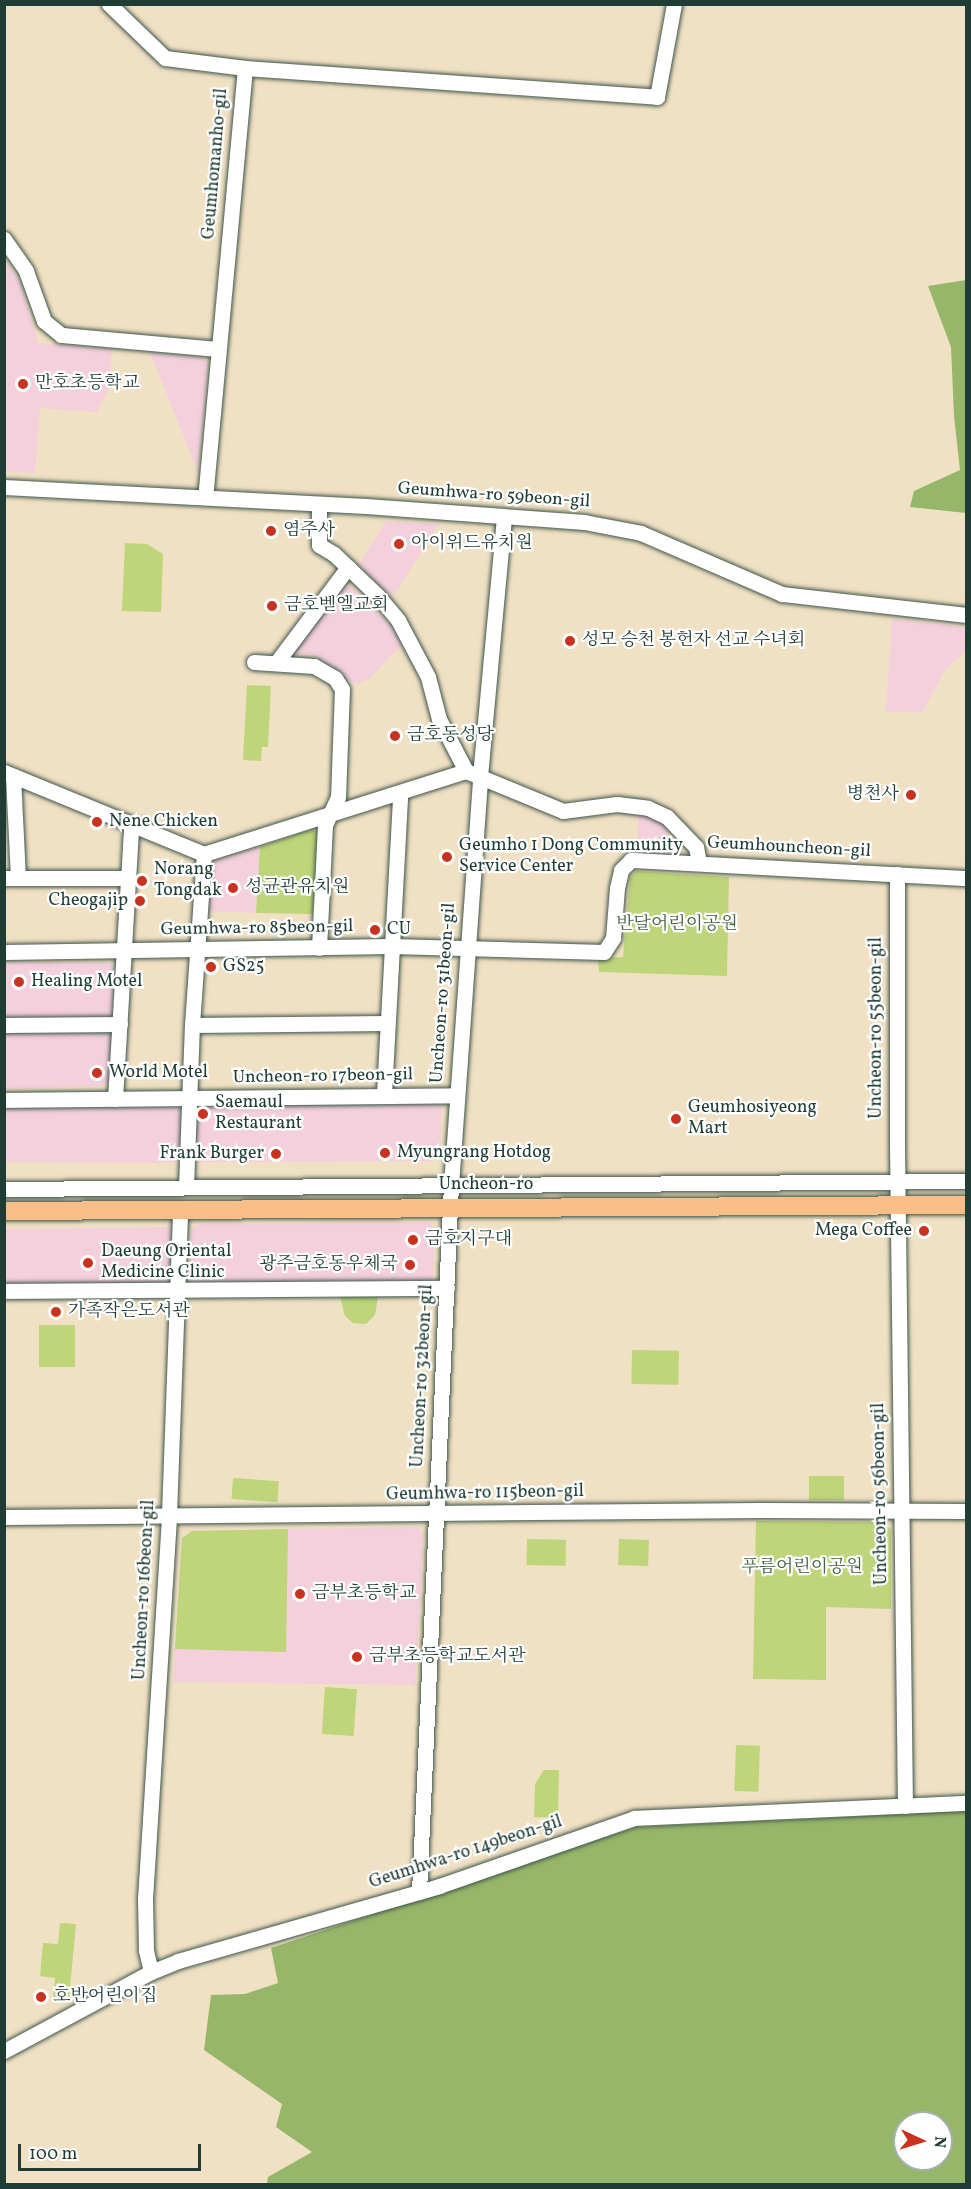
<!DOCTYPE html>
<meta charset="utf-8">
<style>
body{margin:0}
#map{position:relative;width:971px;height:2189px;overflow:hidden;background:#f1e1c4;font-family:Vollkorn,"Noto Serif KR",serif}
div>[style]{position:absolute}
.built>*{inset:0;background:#f4cfdc}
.green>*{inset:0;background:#bed579;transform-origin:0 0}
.forest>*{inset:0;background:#96b669}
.roads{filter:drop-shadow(0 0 2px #3e564a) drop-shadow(0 0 2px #3e564a)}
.minor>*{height:15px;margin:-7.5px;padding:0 7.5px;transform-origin:7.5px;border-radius:7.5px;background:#fff}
.major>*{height:18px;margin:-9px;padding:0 9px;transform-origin:9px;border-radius:9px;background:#f7be87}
.dots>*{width:16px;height:16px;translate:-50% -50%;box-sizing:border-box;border:3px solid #fff;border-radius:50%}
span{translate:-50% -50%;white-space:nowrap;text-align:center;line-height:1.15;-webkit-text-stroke:4.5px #fff;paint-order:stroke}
.street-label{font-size:18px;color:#1f3d34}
.poi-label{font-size:18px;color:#1f3d34}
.left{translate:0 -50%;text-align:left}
.right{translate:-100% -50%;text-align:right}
.park-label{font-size:18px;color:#476345}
.frame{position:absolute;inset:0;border:6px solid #1f3d34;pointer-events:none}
.north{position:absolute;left:893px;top:2111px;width:60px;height:60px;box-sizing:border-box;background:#fff;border:2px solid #a5b1ae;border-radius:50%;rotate:94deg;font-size:16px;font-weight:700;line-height:24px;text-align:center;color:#1f3d34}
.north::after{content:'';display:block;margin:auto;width:21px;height:27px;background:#c8321e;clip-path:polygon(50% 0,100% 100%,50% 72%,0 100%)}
.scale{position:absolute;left:18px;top:2144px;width:183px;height:27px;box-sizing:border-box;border:3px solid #1f3d34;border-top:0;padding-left:8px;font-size:18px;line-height:21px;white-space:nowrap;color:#1f3d34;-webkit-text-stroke:4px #fff;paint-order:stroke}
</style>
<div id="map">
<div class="built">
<div style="clip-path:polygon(5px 260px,19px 279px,38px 343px,112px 349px,108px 389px,97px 412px,40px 408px,35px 473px,5px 471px)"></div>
<div style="clip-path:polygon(150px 352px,203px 357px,208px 364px,198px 472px)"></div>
<div style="clip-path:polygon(386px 521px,439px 524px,392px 598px,359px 564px)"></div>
<div style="clip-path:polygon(344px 586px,350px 586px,402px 636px,403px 643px,369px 679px,358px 684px,347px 680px,311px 654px,294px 654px,294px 649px)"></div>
<div style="clip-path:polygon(892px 619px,966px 627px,966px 650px,945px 670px,922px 712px,886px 712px)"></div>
<div style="clip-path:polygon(639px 812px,659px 818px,667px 826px,666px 854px,637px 852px)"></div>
<div style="clip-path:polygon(260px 847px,256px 913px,208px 911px,211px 865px,218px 860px)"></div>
<div style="clip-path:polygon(5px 962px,110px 963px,115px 970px,114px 1012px,109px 1017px,5px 1017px)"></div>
<div style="clip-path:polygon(4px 1030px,106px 1030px,111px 1037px,110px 1080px,103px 1086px,5px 1089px)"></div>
<div style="clip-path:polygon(436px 1101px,442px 1108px,440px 1155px,434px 1161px,202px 1162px,195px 1155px,197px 1109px,206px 1102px)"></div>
<div style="clip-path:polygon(5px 1106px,177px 1106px,182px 1114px,181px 1156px,175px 1163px,5px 1162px)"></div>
<div style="clip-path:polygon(429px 1222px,435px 1230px,433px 1277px,428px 1283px,195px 1284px,189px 1277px,191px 1230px,200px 1224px)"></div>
<div style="clip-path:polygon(169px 1227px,173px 1232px,171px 1278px,160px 1285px,5px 1285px,4px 1229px)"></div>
<div style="clip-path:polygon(417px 1527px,424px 1536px,415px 1685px,173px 1682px,182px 1538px,192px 1531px)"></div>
</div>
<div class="green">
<div style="clip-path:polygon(125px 543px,147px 544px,163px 554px,161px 612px,122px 611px)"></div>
<div style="clip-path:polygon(247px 685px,271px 686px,268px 747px,262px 747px,261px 761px,243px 760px)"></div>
<div style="clip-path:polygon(312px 829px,318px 834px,313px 914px,256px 913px,260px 847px)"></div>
<div style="clip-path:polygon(636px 871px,729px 877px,727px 976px,599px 972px,598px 958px,623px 957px,630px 878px)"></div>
<div style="clip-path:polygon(340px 1297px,378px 1297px,375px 1315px,366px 1324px,353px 1323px,345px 1316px)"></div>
<div style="left:39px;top:1325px;width:36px;height:42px"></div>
<div style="left:632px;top:1350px;width:47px;height:34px;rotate:1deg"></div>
<div style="left:809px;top:1476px;width:35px;height:24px"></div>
<div style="left:233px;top:1478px;width:46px;height:21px;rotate:4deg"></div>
<div style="clip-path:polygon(756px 1521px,884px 1522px,891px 1530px,891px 1609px,826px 1607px,826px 1680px,753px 1679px)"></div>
<div style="clip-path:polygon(288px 1529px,286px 1652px,175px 1649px,182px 1538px,192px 1531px)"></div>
<div style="left:527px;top:1539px;width:39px;height:26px;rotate:1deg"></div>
<div style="left:619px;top:1539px;width:30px;height:26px;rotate:2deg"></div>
<div style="left:325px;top:1687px;width:32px;height:47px;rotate:4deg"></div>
<div style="left:736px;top:1745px;width:24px;height:46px;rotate:2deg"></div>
<div style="clip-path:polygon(544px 1770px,559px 1770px,558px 1818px,534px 1817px,535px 1784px)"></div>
<div style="clip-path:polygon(60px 1923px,76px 1924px,69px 1998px,53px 1997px,55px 1978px,40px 1976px,43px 1943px,58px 1944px)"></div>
</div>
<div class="forest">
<div style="clip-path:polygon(966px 280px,966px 513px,910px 507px,914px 491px,960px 470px,954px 416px,951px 347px,928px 286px)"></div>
<div style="clip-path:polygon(evenodd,966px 1811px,966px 2184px,267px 2184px,268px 2177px,312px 2152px,276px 2127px,282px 2104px,204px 2050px,211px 1995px,245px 1994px,278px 1983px,271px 1948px,636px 1827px,966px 1811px,905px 2123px,941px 2123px,941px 2159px,905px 2159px,905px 2123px)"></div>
</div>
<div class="roads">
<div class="minor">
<div style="left:109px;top:4px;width:78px;rotate:44deg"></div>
<div style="left:165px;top:58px;width:81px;rotate:7.1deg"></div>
<div style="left:245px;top:68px;width:431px;rotate:95.3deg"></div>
<div style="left:245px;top:68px;width:413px;rotate:4deg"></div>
<div style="left:657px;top:97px;width:95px;rotate:-79.6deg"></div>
<div style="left:4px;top:239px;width:39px;rotate:55deg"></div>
<div style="left:26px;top:271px;width:53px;rotate:70.2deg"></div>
<div style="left:44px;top:321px;width:22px;rotate:39deg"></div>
<div style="left:61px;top:335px;width:158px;rotate:5.1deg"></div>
<div style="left:4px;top:487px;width:362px;rotate:3deg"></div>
<div style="left:366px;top:506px;width:219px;rotate:4.2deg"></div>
<div style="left:584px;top:522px;width:58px;rotate:10.9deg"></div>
<div style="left:641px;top:533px;width:154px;rotate:23.4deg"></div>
<div style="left:782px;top:594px;width:185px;rotate:6.5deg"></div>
<div style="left:319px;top:504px;width:41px;rotate:90deg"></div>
<div style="left:319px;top:545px;width:17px;rotate:31deg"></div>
<div style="left:334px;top:554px;width:61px;rotate:43.7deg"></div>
<div style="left:378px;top:596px;width:31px;rotate:50deg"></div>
<div style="left:398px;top:620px;width:64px;rotate:62.2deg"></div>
<div style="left:428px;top:677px;width:43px;rotate:75.3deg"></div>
<div style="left:439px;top:719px;width:59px;rotate:62.6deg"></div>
<div style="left:466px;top:771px;width:105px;rotate:22.4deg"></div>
<div style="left:563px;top:811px;width:54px;rotate:-7.4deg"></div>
<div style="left:617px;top:804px;width:31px;rotate:7deg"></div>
<div style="left:648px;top:808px;width:21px;rotate:25deg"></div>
<div style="left:667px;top:817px;width:42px;rotate:46deg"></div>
<div style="left:696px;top:847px;width:16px;rotate:79deg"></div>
<div style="left:254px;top:662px;width:60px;rotate:3.8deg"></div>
<div style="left:314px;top:666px;width:24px;rotate:30deg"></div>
<div style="left:335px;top:678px;width:13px;rotate:58deg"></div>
<div style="left:342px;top:689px;width:108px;rotate:92.1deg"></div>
<div style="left:338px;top:797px;width:31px;rotate:115deg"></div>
<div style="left:325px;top:825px;width:123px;rotate:92.8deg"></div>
<div style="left:276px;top:663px;width:120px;rotate:-53.1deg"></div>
<div style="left:4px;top:772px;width:216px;rotate:22.3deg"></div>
<div style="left:204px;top:854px;width:275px;rotate:-17.6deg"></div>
<div style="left:13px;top:776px;width:102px;rotate:87.2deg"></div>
<div style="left:897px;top:874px;width:270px;rotate:90deg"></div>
<div style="left:897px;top:1144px;width:662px;rotate:89.31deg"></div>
<div style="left:4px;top:878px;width:124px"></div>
<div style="left:4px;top:952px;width:388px;rotate:-0.9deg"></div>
<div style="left:392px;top:946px;width:212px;rotate:1.6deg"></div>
<div style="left:604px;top:952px;width:17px;rotate:-57deg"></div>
<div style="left:613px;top:938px;width:50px;rotate:-85.4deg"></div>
<div style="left:617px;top:888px;width:18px;rotate:-77deg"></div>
<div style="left:621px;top:870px;width:14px;rotate:-45deg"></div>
<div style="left:631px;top:860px;width:335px;rotate:3.1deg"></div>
<div style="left:4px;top:1025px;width:116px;rotate:-0.5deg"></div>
<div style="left:192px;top:1025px;width:195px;rotate:-0.6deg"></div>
<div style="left:384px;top:1094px;width:300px;rotate:-86.9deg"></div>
<div style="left:115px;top:1099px;width:273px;rotate:-86.6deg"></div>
<div style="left:4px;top:1100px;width:453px;rotate:-0.6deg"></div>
<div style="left:186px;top:1187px;width:162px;rotate:-87.9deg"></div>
<div style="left:192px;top:1025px;width:171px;rotate:-86deg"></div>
<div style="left:4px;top:1189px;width:962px;rotate:-0.48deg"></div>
<div style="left:4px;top:1291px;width:443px;rotate:-0.4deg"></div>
<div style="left:4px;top:1517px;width:758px;rotate:-0.53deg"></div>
<div style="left:762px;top:1510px;width:204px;rotate:0.3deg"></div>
<div style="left:419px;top:1892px;width:708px;rotate:-87.41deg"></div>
<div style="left:451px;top:1185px;width:410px;rotate:-85.9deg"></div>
<div style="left:480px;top:776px;width:260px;rotate:-84.7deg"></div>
<div style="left:151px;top:1972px;width:23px;rotate:-103deg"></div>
<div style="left:146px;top:1950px;width:51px;rotate:-91.1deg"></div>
<div style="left:145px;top:1899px;width:386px;rotate:-86.4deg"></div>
<div style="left:169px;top:1514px;width:304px;rotate:-87.9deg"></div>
<div style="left:4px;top:2051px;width:167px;rotate:-28.3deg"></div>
<div style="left:151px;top:1972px;width:29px;rotate:-22deg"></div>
<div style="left:178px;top:1961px;width:272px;rotate:-16deg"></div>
<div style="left:439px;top:1886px;width:207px;rotate:-19.2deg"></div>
<div style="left:634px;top:1818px;width:332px;rotate:-2.6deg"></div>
</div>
<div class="major">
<div style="left:4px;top:1211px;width:962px;rotate:-0.36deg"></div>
</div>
</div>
<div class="dots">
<div style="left:23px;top:384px;background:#c8321e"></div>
<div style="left:271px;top:531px;background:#c8321e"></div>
<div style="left:399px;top:544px;background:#c8321e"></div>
<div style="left:272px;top:606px;background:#c8321e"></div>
<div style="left:570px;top:641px;background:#c8321e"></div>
<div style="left:395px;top:736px;background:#c8321e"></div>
<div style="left:911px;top:795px;background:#c8321e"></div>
<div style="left:97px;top:822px;background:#c8321e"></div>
<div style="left:447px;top:857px;background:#c8321e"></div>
<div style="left:142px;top:881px;background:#c8321e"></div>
<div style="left:233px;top:888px;background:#c8321e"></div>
<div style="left:140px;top:901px;background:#c8321e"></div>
<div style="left:375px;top:930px;background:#c8321e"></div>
<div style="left:211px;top:967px;background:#c8321e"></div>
<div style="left:19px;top:982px;background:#c8321e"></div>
<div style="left:97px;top:1073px;background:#c8321e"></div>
<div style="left:203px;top:1114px;background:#c8321e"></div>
<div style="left:676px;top:1119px;background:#c8321e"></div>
<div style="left:385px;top:1153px;background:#c8321e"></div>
<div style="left:276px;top:1154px;background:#c8321e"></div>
<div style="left:924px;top:1231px;background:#c8321e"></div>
<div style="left:413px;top:1240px;background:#c8321e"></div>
<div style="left:88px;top:1263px;background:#c8321e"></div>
<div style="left:410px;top:1265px;background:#c8321e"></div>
<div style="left:56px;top:1312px;background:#c8321e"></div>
<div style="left:300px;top:1594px;background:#c8321e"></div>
<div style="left:357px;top:1657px;background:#c8321e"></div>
<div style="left:41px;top:1997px;background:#c8321e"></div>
</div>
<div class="street-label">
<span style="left:216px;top:164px;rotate:-85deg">Geumhomanho-gil</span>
<span style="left:494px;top:496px;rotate:4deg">Geumhwa-ro 59beon-gil</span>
<span style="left:789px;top:848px;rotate:3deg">Geumhouncheon-gil</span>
<span style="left:257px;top:929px;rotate:-1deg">Geumhwa-ro 85beon-gil</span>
<span style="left:444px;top:993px;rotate:-86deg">Uncheon-ro 31beon-gil</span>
<span style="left:877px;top:1028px;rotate:-90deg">Uncheon-ro 55beon-gil</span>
<span style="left:323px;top:1077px;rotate:-1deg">Uncheon-ro 17beon-gil</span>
<span style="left:486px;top:1185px">Uncheon-ro</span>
<span style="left:423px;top:1376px;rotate:-87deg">Uncheon-ro 32beon-gil</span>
<span style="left:485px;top:1494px;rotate:-1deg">Geumhwa-ro 115beon-gil</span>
<span style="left:881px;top:1494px;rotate:-91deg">Uncheon-ro 56beon-gil</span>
<span style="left:145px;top:1590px;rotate:-87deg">Uncheon-ro 16beon-gil</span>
<span style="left:466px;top:1853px;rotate:-18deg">Geumhwa-ro 149beon-gil</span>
</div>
<div class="poi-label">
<span class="left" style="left:35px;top:384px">만호초등학교</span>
<span class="left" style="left:283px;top:531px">염주사</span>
<span class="left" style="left:411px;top:544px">아이위드유치원</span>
<span class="left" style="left:284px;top:606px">금호벧엘교회</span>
<span class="left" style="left:582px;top:641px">성모 승천 봉헌자 선교 수녀회</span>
<span class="left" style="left:407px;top:736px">금호동성당</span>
<span class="right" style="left:899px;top:795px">병천사</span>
<span class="left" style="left:109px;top:822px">Nene Chicken</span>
<span class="left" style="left:459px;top:857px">Geumho 1 Dong Community<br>Service Center</span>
<span class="left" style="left:154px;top:881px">Norang<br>Tongdak</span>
<span class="left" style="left:245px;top:888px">성균관유치원</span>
<span class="right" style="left:128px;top:901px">Cheogajip</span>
<span class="left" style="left:387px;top:930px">CU</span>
<span class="left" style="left:223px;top:967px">GS25</span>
<span class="left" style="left:31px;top:982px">Healing Motel</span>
<span class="left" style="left:109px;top:1073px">World Motel</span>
<span class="left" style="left:215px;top:1114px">Saemaul<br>Restaurant</span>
<span class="left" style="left:688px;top:1119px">Geumhosiyeong<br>Mart</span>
<span class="left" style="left:397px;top:1153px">Myungrang Hotdog</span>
<span class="right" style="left:264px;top:1154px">Frank Burger</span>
<span class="right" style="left:912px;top:1231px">Mega Coffee</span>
<span class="left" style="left:425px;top:1240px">금호지구대</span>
<span class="left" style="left:101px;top:1263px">Daeung Oriental<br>Medicine Clinic</span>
<span class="right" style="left:398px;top:1265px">광주금호동우체국</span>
<span class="left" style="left:68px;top:1312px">가족작은도서관</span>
<span class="left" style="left:312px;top:1594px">금부초등학교</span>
<span class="left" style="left:369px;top:1657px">금부초등학교도서관</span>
<span class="left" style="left:53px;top:1997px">호반어린이집</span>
</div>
<div class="park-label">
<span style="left:677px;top:925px">반달어린이공원</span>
<span style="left:802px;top:1568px">푸름어린이공원</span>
</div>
<div class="frame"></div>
<div class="north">N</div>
<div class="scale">100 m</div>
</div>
